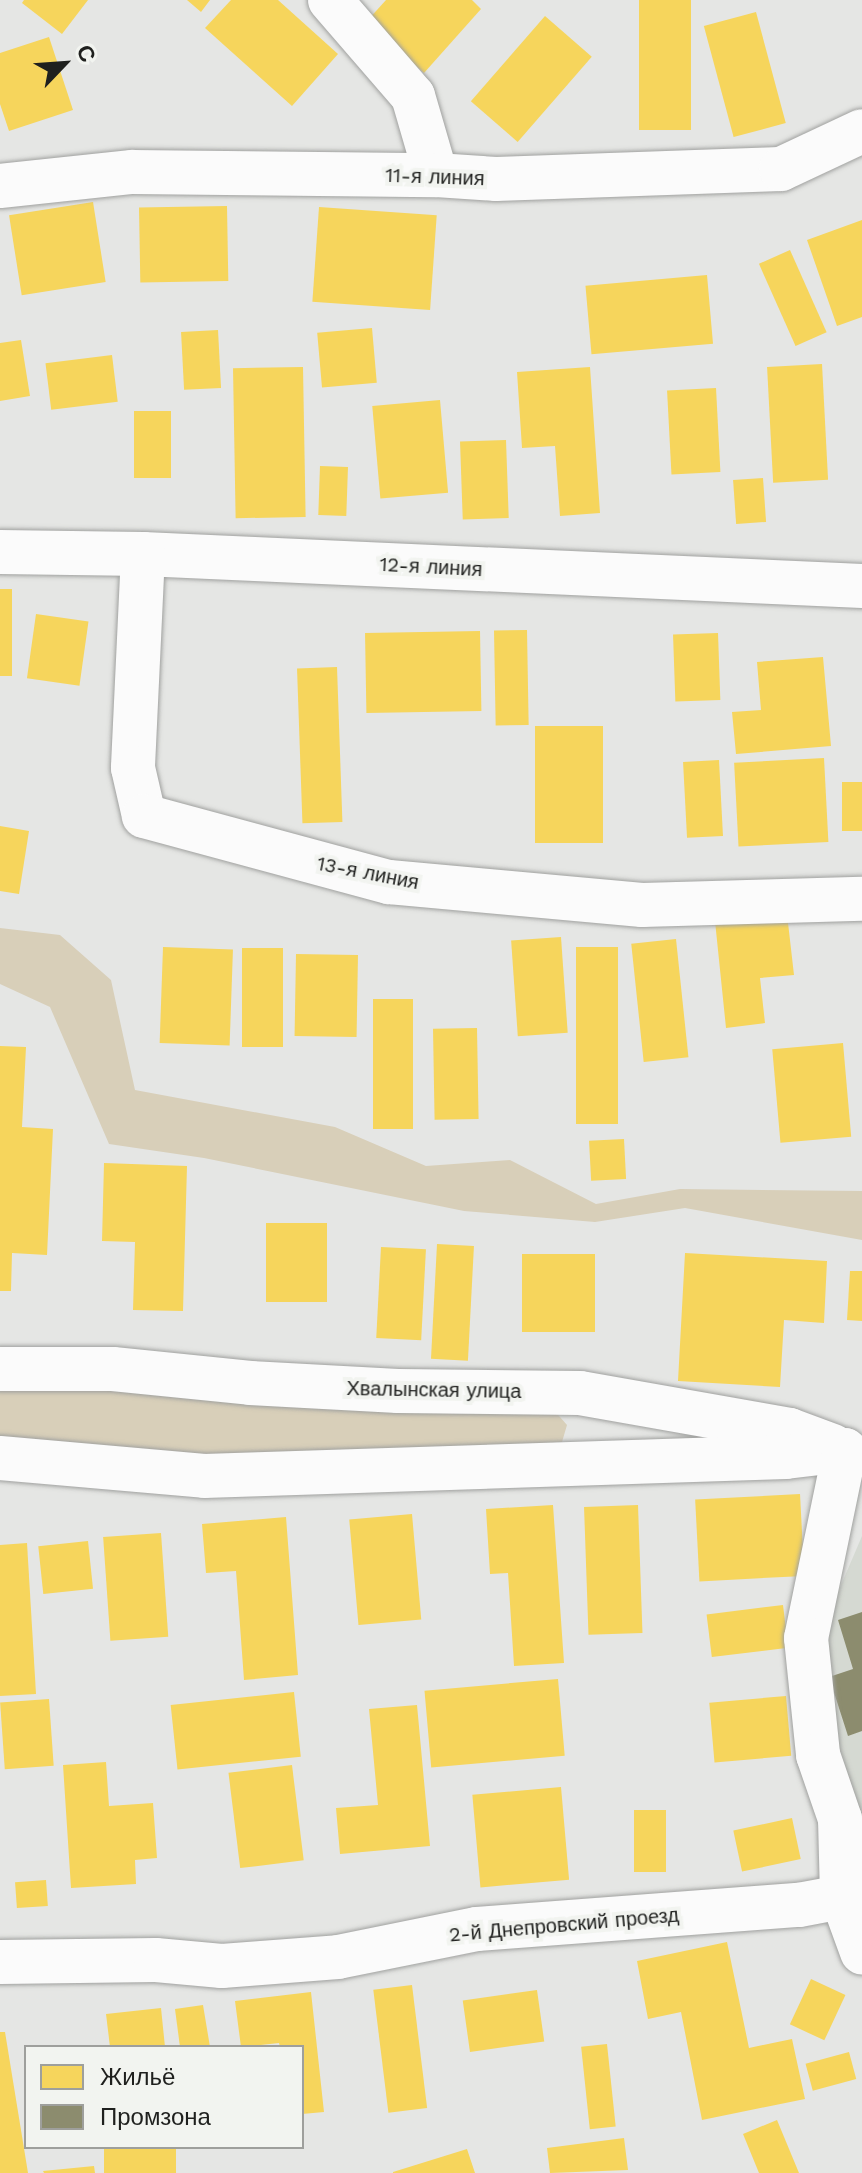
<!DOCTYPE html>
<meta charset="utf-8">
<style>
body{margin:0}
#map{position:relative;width:862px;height:2173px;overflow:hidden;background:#e5e6e4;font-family:"Work Sans",sans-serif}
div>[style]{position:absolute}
.built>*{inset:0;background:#d5d9d2}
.green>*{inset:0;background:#d8cfb9}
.homes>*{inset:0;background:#f6d55c;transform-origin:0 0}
.industry>*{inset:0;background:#8c8c6e}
.roads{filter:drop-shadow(0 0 2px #a0a19f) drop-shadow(0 0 2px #a0a19f)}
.minor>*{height:44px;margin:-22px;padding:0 22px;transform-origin:22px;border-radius:22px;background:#fbfbfb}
span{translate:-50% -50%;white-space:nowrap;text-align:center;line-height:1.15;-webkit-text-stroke:8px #f2f4f0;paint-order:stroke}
.street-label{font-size:20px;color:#1f201e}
.legend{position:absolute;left:24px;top:2045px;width:280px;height:104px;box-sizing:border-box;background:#f2f4f0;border:2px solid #9e9f9c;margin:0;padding:10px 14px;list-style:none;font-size:24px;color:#1f201e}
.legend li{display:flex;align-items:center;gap:16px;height:40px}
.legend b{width:40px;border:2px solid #9e9f9c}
.north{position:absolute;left:24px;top:24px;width:80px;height:80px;-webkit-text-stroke:6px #f2f4f0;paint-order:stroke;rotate:65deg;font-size:22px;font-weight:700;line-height:32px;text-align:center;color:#1f201e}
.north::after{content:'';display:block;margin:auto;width:28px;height:36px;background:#1f201e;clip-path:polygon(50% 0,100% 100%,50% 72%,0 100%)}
</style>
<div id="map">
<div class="built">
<div style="clip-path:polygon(862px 1536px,862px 1895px,821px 1676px,827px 1618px)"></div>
</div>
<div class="green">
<div style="clip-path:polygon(0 928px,60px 935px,111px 980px,135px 1090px,335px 1127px,426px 1166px,510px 1160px,596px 1204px,680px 1189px,862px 1191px,862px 1240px,685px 1208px,595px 1222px,464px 1211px,204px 1158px,109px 1144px,50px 1007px,0 984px)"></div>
<div style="clip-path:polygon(0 1379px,459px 1414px,552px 1408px,567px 1425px,562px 1442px,474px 1451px,203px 1455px,0 1440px)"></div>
</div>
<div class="homes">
<div style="clip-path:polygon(24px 0,88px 0,62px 34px,22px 3px)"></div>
<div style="clip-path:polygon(187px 0,210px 0,201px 12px)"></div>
<div style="clip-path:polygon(231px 0,278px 0,338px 54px,292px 106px,205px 28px)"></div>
<div style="clip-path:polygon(386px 0,472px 0,481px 9px,424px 73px,367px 21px)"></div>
<div style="left:639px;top:0;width:52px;height:130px"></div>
<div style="left:756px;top:12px;width:115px;height:54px;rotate:75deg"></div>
<div style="left:545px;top:16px;width:62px;height:113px;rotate:41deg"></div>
<div style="clip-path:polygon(49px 37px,73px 110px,9px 131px,0 104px,0 53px)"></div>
<div style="left:93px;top:202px;width:81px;height:85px;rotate:81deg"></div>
<div style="left:227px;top:206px;width:75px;height:88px;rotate:89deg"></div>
<div style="left:319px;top:207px;width:118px;height:95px;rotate:4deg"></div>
<div style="clip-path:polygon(862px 220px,862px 317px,837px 326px,807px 240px)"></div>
<div style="left:790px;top:250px;width:90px;height:34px;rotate:66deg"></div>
<div style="left:707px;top:275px;width:69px;height:122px;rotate:85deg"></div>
<div style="left:372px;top:328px;width:55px;height:55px;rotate:85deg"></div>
<div style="left:218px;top:330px;width:58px;height:37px;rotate:87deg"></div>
<div style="clip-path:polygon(21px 340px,30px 396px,0 401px,0 343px)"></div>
<div style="left:112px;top:355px;width:47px;height:67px;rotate:83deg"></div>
<div style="left:822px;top:364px;width:116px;height:55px;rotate:87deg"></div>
<div style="left:303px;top:367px;width:150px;height:70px;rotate:89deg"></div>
<div style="clip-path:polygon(590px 367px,600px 513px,560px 516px,555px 446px,522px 448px,517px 372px)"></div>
<div style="left:716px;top:388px;width:84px;height:49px;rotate:87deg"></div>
<div style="left:440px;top:400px;width:93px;height:68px;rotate:85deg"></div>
<div style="left:134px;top:411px;width:37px;height:67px"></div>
<div style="left:506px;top:440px;width:78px;height:46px;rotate:88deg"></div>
<div style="left:320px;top:466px;width:28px;height:49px;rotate:2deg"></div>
<div style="left:763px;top:478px;width:44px;height:30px;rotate:86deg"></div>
<div style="left:0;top:589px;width:12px;height:87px"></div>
<div style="left:36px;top:614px;width:53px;height:65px;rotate:8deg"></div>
<div style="left:527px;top:630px;width:95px;height:33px;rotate:89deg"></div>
<div style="left:480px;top:631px;width:80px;height:115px;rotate:89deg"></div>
<div style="left:718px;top:633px;width:67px;height:45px;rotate:88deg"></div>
<div style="clip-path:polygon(823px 657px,831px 746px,736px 754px,732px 712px,761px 710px,757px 662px)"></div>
<div style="left:337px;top:667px;width:155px;height:40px;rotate:88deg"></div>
<div style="left:535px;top:726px;width:68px;height:117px"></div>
<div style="left:824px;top:758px;width:84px;height:90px;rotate:87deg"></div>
<div style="left:719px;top:760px;width:76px;height:36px;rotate:87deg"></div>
<div style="left:842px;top:782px;width:20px;height:49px"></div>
<div style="clip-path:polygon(0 826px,29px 831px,19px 894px,0 891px)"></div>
<div style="clip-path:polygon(787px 914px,794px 975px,760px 978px,765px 1023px,726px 1028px,715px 921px)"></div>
<div style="left:561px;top:937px;width:96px;height:50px;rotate:86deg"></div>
<div style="left:676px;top:939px;width:119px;height:45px;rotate:84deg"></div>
<div style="left:163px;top:947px;width:70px;height:96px;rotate:2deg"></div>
<div style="left:576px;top:947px;width:42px;height:177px"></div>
<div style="left:242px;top:948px;width:41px;height:99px"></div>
<div style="left:296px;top:954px;width:62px;height:82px;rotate:1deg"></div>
<div style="left:373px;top:999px;width:40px;height:130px"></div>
<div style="left:477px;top:1028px;width:91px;height:44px;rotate:89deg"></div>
<div style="left:843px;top:1043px;width:94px;height:71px;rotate:85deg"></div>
<div style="clip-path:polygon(0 1046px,26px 1047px,22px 1127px,53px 1129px,47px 1255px,12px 1253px,11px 1291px,0 1291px)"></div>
<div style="left:624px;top:1139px;width:40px;height:35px;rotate:87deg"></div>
<div style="clip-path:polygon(104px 1163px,187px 1166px,183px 1311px,133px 1310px,135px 1242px,102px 1241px)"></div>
<div style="left:266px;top:1223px;width:61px;height:79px"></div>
<div style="left:437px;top:1244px;width:37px;height:115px;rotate:3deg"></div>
<div style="left:381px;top:1247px;width:45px;height:91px;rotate:3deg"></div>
<div style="clip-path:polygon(685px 1253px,827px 1261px,824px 1323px,784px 1320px,780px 1387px,678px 1381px)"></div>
<div style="left:522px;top:1254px;width:73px;height:78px"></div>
<div style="clip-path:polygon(850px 1271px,862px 1271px,862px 1321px,847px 1320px)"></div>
<div style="left:800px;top:1494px;width:82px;height:105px;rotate:87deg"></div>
<div style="clip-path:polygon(553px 1505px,564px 1663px,514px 1666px,508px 1573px,490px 1574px,486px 1509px)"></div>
<div style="left:638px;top:1505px;width:128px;height:54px;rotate:88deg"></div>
<div style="left:412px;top:1514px;width:106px;height:63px;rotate:85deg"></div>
<div style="clip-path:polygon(286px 1517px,298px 1675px,244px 1680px,236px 1571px,206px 1573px,202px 1524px)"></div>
<div style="left:161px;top:1533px;width:104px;height:58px;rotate:86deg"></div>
<div style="left:88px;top:1541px;width:48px;height:50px;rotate:84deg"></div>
<div style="clip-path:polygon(27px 1543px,36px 1694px,0 1696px,0 1545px)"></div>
<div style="left:783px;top:1605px;width:43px;height:77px;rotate:83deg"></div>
<div style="left:558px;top:1679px;width:77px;height:134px;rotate:85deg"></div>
<div style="left:294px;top:1692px;width:65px;height:124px;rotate:84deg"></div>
<div style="left:786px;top:1696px;width:60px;height:77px;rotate:85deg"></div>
<div style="left:49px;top:1699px;width:67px;height:49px;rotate:86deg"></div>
<div style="clip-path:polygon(417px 1705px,430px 1846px,340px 1854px,336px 1808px,378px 1805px,369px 1709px)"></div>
<div style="clip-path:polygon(106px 1762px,109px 1806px,153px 1803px,157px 1858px,135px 1860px,136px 1884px,71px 1888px,63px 1765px)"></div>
<div style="left:292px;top:1765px;width:96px;height:64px;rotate:83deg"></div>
<div style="left:561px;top:1787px;width:93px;height:89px;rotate:85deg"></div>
<div style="left:666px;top:1810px;width:62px;height:32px;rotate:90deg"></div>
<div style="left:792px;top:1818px;width:42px;height:60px;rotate:78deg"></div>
<div style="left:46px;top:1880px;width:26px;height:31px;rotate:86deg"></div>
<div style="clip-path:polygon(727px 1942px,749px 2048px,792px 2039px,805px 2099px,702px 2120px,681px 2012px,648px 2019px,637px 1961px)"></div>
<div style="left:811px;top:1979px;width:38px;height:50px;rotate:25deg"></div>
<div style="left:412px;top:1985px;width:124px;height:39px;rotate:83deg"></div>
<div style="left:537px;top:1990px;width:52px;height:75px;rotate:82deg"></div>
<div style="clip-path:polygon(311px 1992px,324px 2112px,302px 2114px,302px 2047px,280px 2047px,279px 2043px,241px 2047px,235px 2001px)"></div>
<div style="clip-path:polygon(203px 2005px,210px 2047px,180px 2047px,175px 2009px)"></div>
<div style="clip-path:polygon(161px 2008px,165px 2047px,110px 2047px,106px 2014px)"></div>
<div style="clip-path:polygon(0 2032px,5px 2032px,28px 2173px,0 2173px)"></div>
<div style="left:607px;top:2044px;width:83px;height:26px;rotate:84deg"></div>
<div style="left:849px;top:2052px;width:28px;height:45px;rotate:75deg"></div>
<div style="clip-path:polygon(777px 2120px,799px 2173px,759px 2173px,743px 2134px)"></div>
<div style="clip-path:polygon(624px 2138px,628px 2170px,550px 2173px,547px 2148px)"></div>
<div style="left:104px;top:2147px;width:72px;height:26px"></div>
<div style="clip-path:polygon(467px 2149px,475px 2173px,393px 2173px,393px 2172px)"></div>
<div style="clip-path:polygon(94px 2166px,95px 2173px,44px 2173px,43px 2171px)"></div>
</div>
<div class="industry">
<div style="clip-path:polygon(862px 1612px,862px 1731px,848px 1736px,829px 1677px,853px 1669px,838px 1620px)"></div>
</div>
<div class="roads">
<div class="minor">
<div style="left:330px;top:0;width:127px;rotate:49.2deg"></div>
<div style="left:413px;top:96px;width:82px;rotate:73.8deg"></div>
<div style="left:0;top:186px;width:133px;rotate:-6.1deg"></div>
<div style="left:132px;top:172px;width:304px;rotate:0.6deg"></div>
<div style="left:436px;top:175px;width:60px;rotate:3.8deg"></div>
<div style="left:496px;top:179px;width:285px;rotate:-2deg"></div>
<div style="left:781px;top:169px;width:89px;rotate:-25.1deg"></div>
<div style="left:0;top:552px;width:143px;rotate:0.8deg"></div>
<div style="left:143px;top:554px;width:720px;rotate:2.55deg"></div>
<div style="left:143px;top:554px;width:214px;rotate:92.7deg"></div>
<div style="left:133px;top:768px;width:49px;rotate:77.1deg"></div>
<div style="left:144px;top:816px;width:254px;rotate:15.1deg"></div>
<div style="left:389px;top:882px;width:254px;rotate:5.2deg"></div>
<div style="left:642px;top:905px;width:220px;rotate:-1.6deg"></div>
<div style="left:0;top:1369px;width:113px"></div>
<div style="left:113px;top:1369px;width:138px;rotate:5.8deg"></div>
<div style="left:250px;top:1383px;width:148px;rotate:3.1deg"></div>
<div style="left:398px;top:1391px;width:182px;rotate:0.6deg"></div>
<div style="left:580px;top:1393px;width:213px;rotate:10deg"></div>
<div style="left:790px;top:1430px;width:46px;rotate:20.4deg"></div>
<div style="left:0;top:1458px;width:205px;rotate:5deg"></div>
<div style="left:204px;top:1476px;width:582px;rotate:-1.87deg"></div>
<div style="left:786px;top:1457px;width:59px;rotate:-6.8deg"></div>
<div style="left:845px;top:1450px;width:192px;rotate:101.7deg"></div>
<div style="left:806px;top:1638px;width:118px;rotate:84.1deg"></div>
<div style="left:818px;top:1755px;width:68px;rotate:71deg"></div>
<div style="left:840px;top:1819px;width:78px;rotate:88.5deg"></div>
<div style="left:842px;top:1897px;width:59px;rotate:70deg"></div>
<div style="left:0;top:1962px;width:156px;rotate:-0.7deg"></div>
<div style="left:156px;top:1960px;width:66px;rotate:5.2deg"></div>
<div style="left:222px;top:1966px;width:116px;rotate:-4.4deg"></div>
<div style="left:338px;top:1957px;width:142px;rotate:-11.4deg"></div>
<div style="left:477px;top:1929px;width:323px;rotate:-4.3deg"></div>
<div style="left:799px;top:1905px;width:44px;rotate:-10.5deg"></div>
</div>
</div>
<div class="street-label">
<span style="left:435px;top:177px;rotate:2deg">11-я линия</span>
<span style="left:431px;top:567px;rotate:3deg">12-я линия</span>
<span style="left:368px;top:873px;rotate:11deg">13-я линия</span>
<span style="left:434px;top:1390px;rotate:1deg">Хвалынская улица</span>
<span style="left:564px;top:1925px;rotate:-5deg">2-й Днепровский проезд</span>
</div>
<ul class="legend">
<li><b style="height:22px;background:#f6d55c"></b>Жильё</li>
<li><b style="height:22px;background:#8c8c6e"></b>Промзона</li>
</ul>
<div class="north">С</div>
</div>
